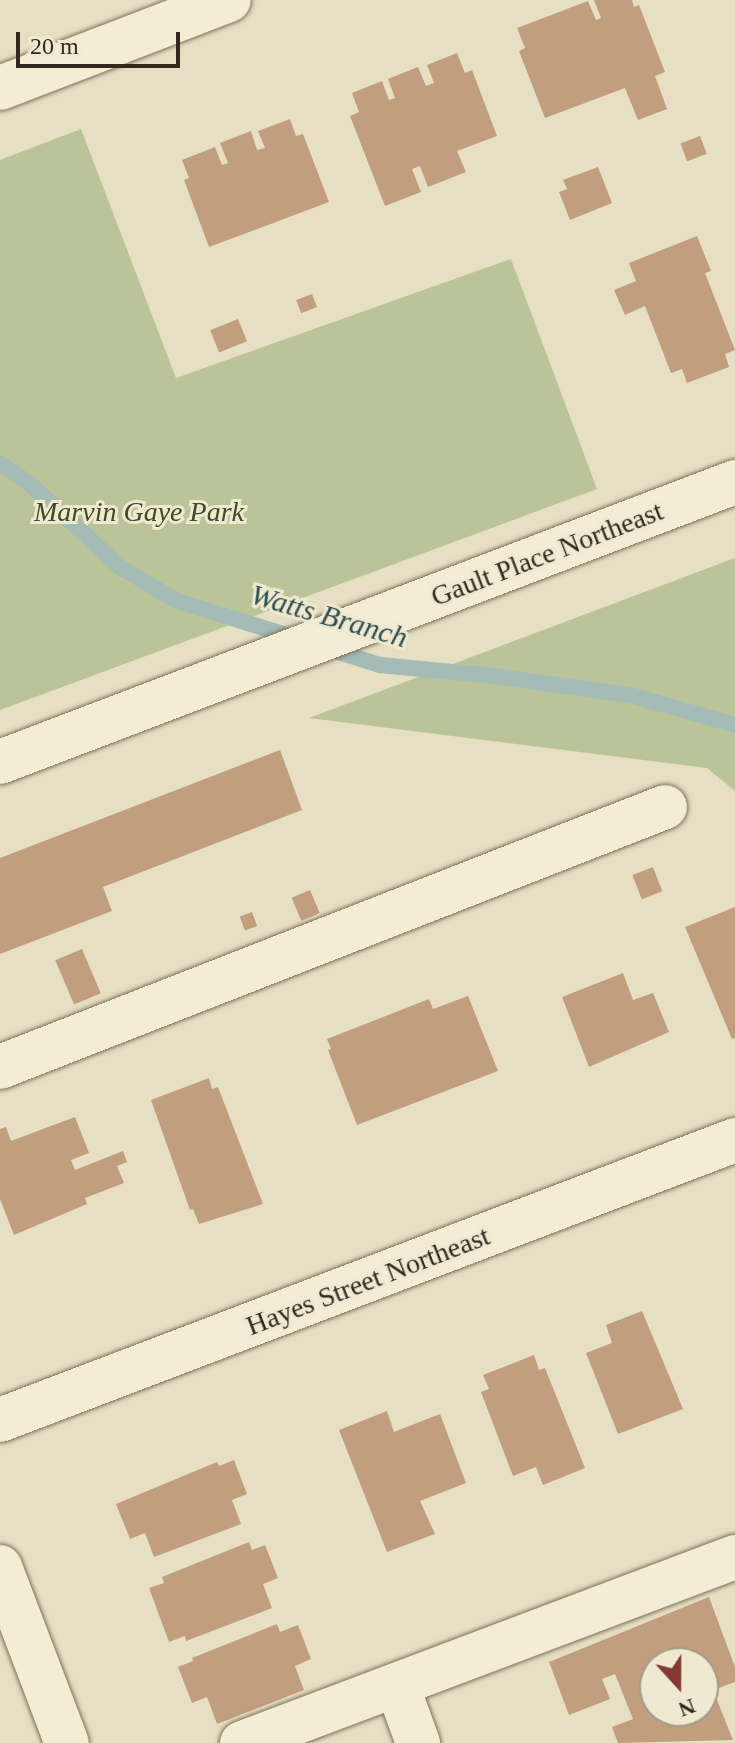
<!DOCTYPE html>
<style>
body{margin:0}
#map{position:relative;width:735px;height:1743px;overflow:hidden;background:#e7dfc3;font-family:Georgia,serif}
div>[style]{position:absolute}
.green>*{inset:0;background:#bbc498}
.stream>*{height:16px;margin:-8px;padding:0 8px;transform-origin:8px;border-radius:8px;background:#a4bbb6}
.building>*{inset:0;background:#c19e7d;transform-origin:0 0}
.roads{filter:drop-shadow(0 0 2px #7f715c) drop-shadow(0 0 2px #7f715c)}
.minor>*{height:44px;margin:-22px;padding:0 22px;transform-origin:22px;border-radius:22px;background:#f4edd5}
span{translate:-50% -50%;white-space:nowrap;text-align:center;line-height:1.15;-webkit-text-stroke:6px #f0e9d1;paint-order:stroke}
.park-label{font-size:28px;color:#3f4b27;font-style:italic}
.street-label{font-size:28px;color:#31291e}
.water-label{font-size:30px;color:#2f4f4f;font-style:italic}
.north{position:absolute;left:639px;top:1647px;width:80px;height:80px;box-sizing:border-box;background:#f0e9d1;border:2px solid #a49c89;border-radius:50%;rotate:159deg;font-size:22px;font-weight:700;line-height:32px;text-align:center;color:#31291e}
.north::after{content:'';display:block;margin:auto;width:28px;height:36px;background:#863934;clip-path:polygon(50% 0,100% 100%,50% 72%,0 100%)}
.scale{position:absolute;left:16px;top:32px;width:164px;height:36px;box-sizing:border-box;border:4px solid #31291e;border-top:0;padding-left:10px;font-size:24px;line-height:28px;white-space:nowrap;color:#31291e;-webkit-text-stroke:6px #f0e9d1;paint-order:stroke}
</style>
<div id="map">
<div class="green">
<div style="clip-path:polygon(81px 129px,176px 378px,511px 259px,597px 489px,0 710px,0 160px)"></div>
<div style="clip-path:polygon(735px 558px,735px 791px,707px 768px,309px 718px)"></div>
</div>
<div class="stream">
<div style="left:0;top:463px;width:35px;rotate:35deg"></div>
<div style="left:29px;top:483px;width:124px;rotate:42.7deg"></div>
<div style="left:120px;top:567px;width:66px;rotate:30.8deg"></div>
<div style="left:177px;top:601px;width:125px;rotate:17.3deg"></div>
<div style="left:326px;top:648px;width:57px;rotate:17.5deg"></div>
<div style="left:380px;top:665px;width:115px;rotate:5.5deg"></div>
<div style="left:494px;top:676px;width:137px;rotate:8deg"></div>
<div style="left:630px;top:695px;width:109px;rotate:15.9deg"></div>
</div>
<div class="building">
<div style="clip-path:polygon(594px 0,632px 0,634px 7px,639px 5px,665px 72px,655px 76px,667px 109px,638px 120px,625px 88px,545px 118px,519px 51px,525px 48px,517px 28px,588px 1px,596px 20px,601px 18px)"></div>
<div style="clip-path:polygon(457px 53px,465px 73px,472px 70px,497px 136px,457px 151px,466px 172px,428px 187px,420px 166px,412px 169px,421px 192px,385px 206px,350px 116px,359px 112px,352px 93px,382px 81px,389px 100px,395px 98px,388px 79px,418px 67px,426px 86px,434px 83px,427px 65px)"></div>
<div style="clip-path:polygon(290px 119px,296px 136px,303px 134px,329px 202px,209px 247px,184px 180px,189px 178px,182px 160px,215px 147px,222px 165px,228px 163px,220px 143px,251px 131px,257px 150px,265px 148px,258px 131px)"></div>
<div style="left:700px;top:136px;width:19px;height:21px;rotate:69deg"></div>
<div style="clip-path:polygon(598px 167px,612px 203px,570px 220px,559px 192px,567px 189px,563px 180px)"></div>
<div style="clip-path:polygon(697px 236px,711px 271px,705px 273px,735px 350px,725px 354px,729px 367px,687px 383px,682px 369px,671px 373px,645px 306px,625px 315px,614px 290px,636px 281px,629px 263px)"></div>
<div style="left:312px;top:294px;width:14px;height:17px;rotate:69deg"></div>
<div style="left:238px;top:319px;width:24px;height:30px;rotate:68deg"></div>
<div style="clip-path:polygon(280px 750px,302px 810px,103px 887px,112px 911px,0 954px,0 858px)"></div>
<div style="left:653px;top:867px;width:26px;height:22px;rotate:69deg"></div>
<div style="left:310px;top:890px;width:25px;height:20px;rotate:67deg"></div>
<div style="clip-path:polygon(735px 907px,735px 1038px,732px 1039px,685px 927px)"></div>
<div style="left:252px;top:912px;width:15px;height:13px;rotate:70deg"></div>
<div style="left:82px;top:949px;width:48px;height:29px;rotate:67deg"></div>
<div style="clip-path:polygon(623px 973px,633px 1000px,653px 993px,669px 1032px,589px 1067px,562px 997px)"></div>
<div style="clip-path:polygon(468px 996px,498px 1071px,357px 1125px,328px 1050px,331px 1049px,327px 1039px,429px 999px,433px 1009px)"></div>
<div style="clip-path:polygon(209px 1078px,212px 1089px,218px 1087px,263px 1204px,199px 1224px,193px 1209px,190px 1210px,151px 1100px)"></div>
<div style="clip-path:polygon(75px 1117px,89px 1153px,71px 1160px,75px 1170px,123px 1151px,127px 1162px,117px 1166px,124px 1183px,85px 1198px,87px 1204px,14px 1235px,0 1199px,0 1129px,6px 1127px,11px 1141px)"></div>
<div style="clip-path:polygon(642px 1311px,683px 1409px,618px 1434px,586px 1353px,612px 1343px,606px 1325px)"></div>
<div style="clip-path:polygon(534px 1355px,539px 1370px,545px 1368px,585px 1468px,543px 1485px,536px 1467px,513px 1476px,481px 1392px,489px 1389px,483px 1375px)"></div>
<div style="clip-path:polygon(387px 1411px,394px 1432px,440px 1414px,466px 1483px,420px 1501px,435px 1534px,387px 1552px,339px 1430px)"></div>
<div style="clip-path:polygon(234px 1460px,247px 1494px,232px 1500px,241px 1524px,154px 1557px,145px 1533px,130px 1539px,116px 1504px,217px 1462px,219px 1466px)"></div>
<div style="clip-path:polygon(249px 1542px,252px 1550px,265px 1545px,278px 1578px,263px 1584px,272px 1608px,186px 1641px,185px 1636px,169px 1642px,149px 1588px,164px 1583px,162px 1577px)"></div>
<div style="clip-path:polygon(evenodd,709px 1597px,735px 1667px,735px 1682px,713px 1690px,733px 1740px,618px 1743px,612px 1727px,633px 1719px,615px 1674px,602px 1679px,610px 1699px,569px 1715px,549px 1662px,709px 1597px,655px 1663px,703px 1663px,703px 1711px,655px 1711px,655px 1663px)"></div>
<div style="clip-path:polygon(277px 1624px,280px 1632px,298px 1625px,311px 1659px,295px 1666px,304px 1690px,217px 1724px,207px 1697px,192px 1703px,178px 1667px,193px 1661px,192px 1658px)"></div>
</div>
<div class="roads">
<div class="minor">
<div style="left:0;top:88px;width:245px;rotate:-21deg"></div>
<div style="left:0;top:762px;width:787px;rotate:-20.85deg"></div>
<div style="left:0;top:1067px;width:714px;rotate:-21.35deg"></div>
<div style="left:0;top:1420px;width:787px;rotate:-20.85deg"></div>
<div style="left:0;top:1567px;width:188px;rotate:69.2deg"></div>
<div style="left:397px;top:1685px;width:62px;rotate:70.1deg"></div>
<div style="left:242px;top:1743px;width:527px;rotate:-20.67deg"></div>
</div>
</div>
<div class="park-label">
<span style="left:139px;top:512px">Marvin Gaye Park</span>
</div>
<div class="street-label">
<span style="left:547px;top:554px;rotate:-21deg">Gault Place Northeast</span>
<span style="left:368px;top:1281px;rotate:-21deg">Hayes Street Northeast</span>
</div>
<div class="water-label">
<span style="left:329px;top:616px;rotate:16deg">Watts Branch</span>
</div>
<div class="north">N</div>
<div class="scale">20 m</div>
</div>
